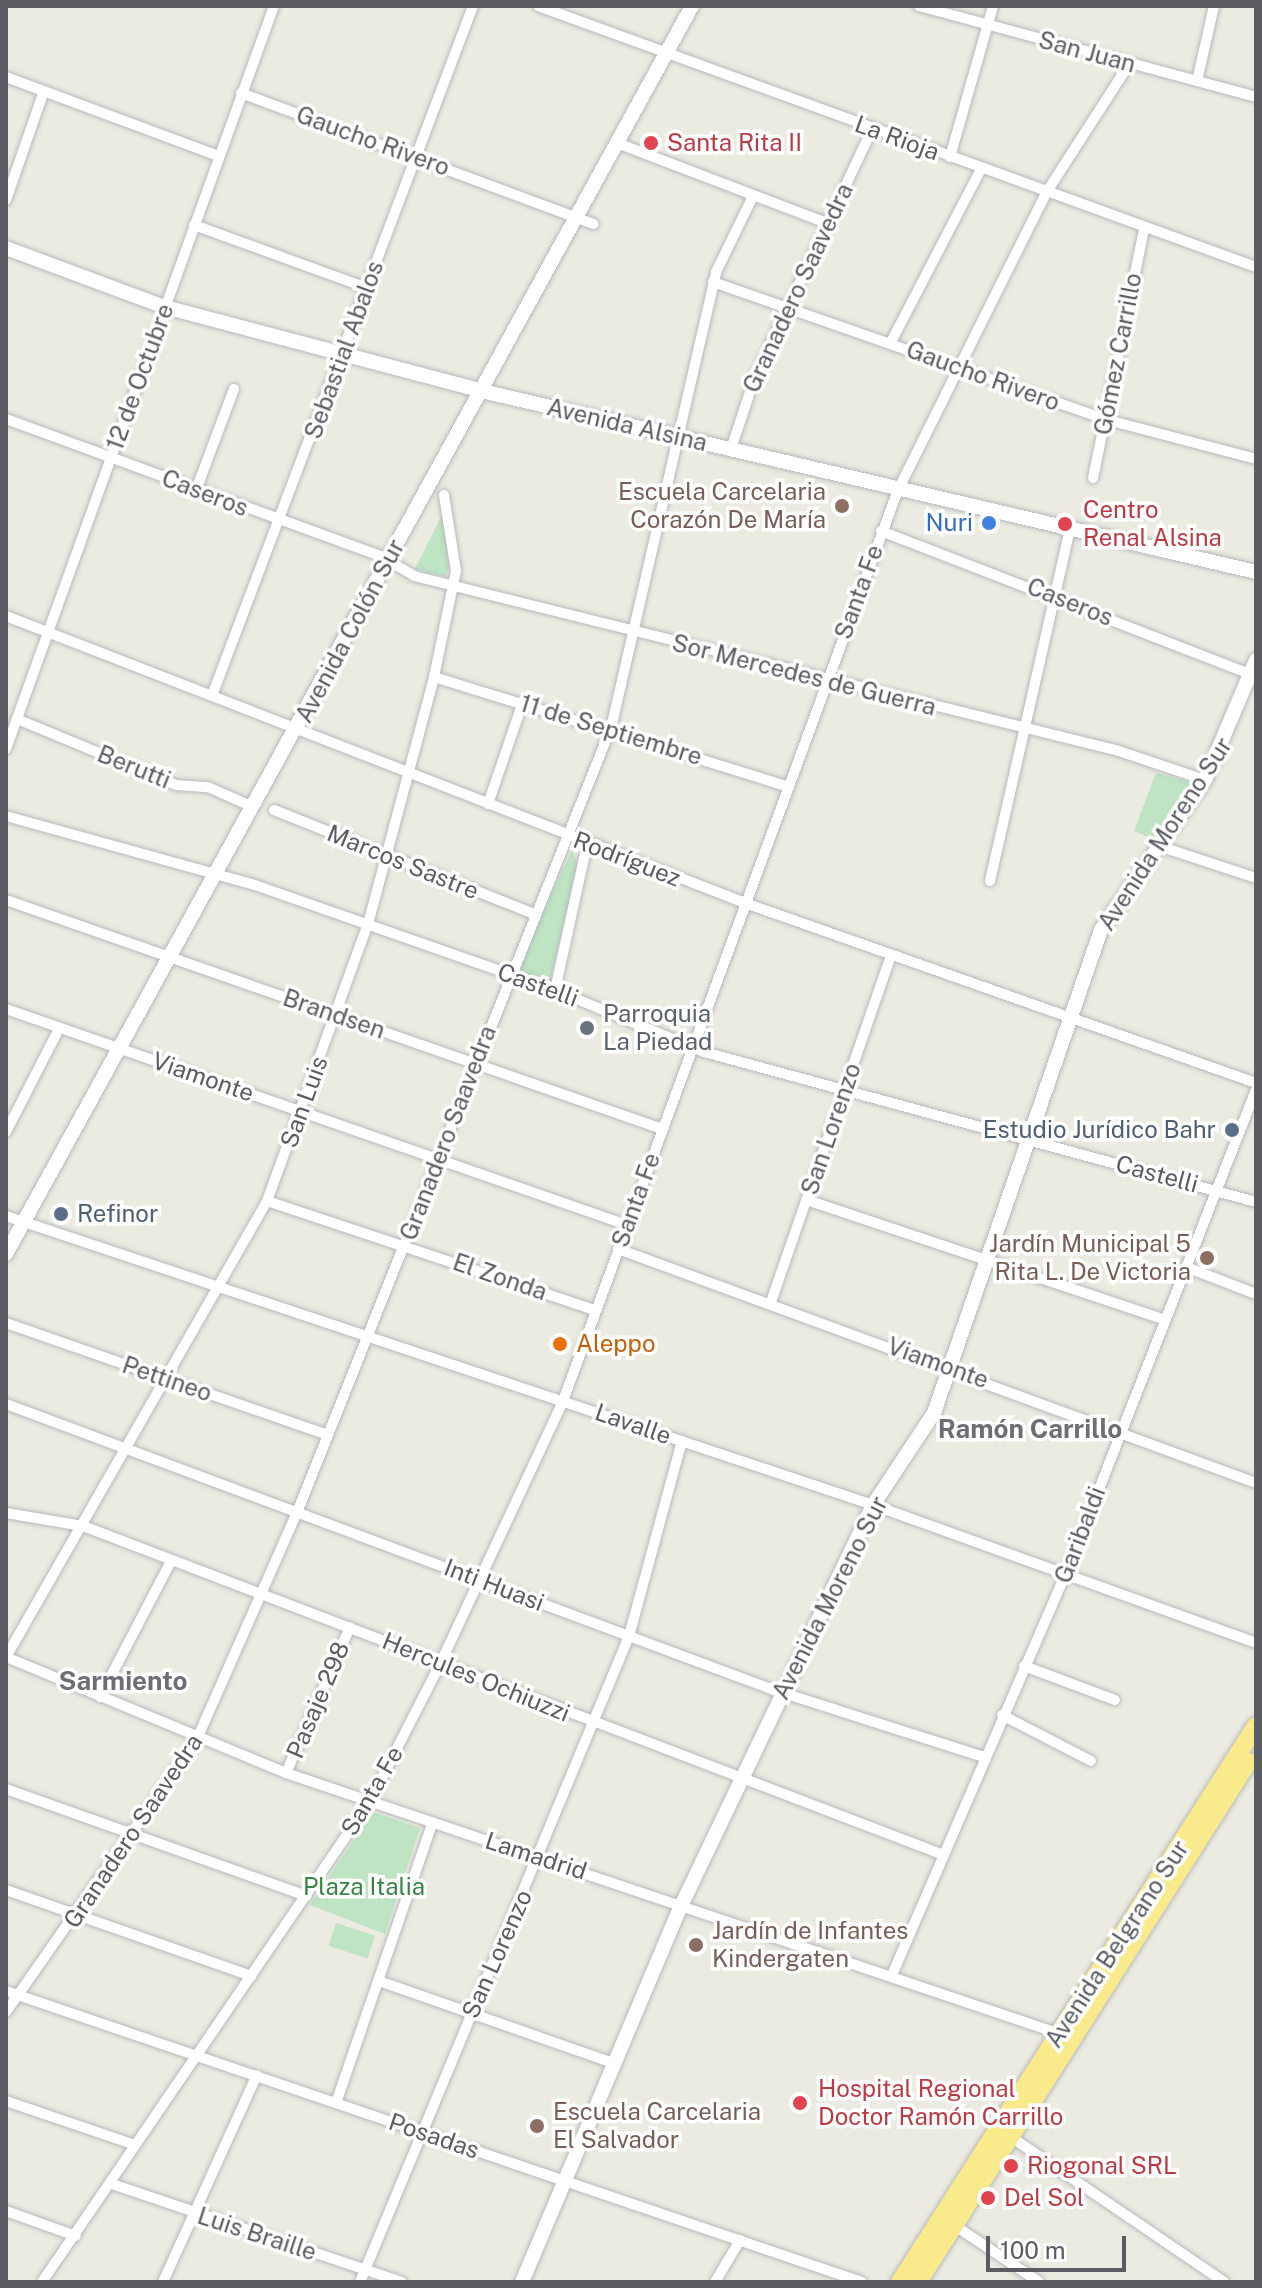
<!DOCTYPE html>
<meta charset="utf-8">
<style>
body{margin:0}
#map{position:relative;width:1262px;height:2288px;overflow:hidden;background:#ecebe1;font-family:"Public Sans",sans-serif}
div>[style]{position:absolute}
.green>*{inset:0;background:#bee4c3;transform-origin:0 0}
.roads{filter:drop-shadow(0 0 2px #b7b9be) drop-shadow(0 0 2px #b7b9be)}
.street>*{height:10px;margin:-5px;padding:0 5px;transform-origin:5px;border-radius:5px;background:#fff}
.secondary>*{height:14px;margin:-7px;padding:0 7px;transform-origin:7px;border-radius:7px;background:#fff}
.highway>*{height:18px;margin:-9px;padding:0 9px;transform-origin:9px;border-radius:9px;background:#f9eb8c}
.dots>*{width:22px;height:22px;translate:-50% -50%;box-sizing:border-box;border:4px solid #fff;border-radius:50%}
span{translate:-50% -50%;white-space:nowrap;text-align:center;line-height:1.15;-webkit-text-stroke:7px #fff;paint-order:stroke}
.street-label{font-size:24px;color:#5a5c62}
.health-label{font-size:24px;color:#be3a42}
.left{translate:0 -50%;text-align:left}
.education-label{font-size:24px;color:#785e54}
.right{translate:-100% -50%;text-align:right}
.shop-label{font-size:24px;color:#366cbe}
.worship-label{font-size:24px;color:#5b616d}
.service-label{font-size:24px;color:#4e5e75}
.food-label{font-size:24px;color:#c56008}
.park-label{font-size:24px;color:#378445}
.neighbourhood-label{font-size:26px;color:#6b6e74;font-weight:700}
.frame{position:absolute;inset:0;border:8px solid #5a5c62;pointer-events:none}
.scale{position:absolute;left:986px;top:2236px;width:140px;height:36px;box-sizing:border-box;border:4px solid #5a5c62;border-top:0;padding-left:10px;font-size:24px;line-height:28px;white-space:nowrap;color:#5a5c62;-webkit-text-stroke:6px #fff;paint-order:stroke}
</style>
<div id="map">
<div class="green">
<div style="clip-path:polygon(443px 513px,449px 568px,445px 577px,415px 569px)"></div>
<div style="clip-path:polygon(1156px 773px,1192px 783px,1152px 839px,1134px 831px)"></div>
<div style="clip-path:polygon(572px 850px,578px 865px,550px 982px,516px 971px)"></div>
<div style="clip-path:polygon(373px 1812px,420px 1828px,385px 1934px,310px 1905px)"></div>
<div style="left:336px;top:1923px;width:41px;height:24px;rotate:18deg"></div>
</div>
<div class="roads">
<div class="street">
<div style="left:538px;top:6px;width:764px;rotate:19.98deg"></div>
<div style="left:919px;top:6px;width:349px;rotate:15.1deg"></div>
<div style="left:6px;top:77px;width:226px;rotate:20.4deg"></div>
<div style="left:1197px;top:81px;width:77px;rotate:-77.2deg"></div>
<div style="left:241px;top:93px;width:376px;rotate:20.4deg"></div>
<div style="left:617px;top:143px;width:225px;rotate:20.9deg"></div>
<div style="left:950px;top:157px;width:157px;rotate:-74.1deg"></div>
<div style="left:6px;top:200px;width:115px;rotate:-70.8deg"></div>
<div style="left:194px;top:225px;width:184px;rotate:20deg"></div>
<div style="left:713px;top:282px;width:414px;rotate:19.3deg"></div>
<div style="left:1104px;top:419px;width:157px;rotate:14.7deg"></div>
<div style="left:891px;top:342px;width:195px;rotate:-62.5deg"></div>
<div style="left:6px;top:419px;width:398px;rotate:20.1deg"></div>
<div style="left:380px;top:556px;width:39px;rotate:30deg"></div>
<div style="left:414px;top:576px;width:726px;rotate:13.94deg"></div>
<div style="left:1119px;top:751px;width:91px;rotate:18.6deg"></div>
<div style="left:731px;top:449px;width:76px;rotate:-71.6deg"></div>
<div style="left:755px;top:377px;width:274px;rotate:-64.7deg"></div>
<div style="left:1093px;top:478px;width:254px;rotate:-78.4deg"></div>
<div style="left:196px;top:490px;width:108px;rotate:-69.4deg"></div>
<div style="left:881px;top:531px;width:400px;rotate:21.2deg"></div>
<div style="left:6px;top:616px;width:793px;rotate:21.22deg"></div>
<div style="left:745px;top:903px;width:542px;rotate:19.4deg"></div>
<div style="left:434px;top:677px;width:369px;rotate:17.2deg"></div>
<div style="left:213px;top:693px;width:735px;rotate:-69.27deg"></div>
<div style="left:17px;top:719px;width:172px;rotate:22.5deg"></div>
<div style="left:176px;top:785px;width:32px;rotate:4deg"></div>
<div style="left:208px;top:787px;width:49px;rotate:24deg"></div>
<div style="left:6px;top:749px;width:790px;rotate:-70.17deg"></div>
<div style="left:488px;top:804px;width:108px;rotate:-71.1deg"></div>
<div style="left:274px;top:810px;width:278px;rotate:21.8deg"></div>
<div style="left:6px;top:816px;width:258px;rotate:15.5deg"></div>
<div style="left:255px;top:885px;width:318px;rotate:19.3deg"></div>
<div style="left:555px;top:990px;width:161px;rotate:22.6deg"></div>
<div style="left:704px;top:1052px;width:572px;rotate:15.2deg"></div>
<div style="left:1159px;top:846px;width:102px;rotate:18.3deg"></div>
<div style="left:990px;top:881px;width:360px;rotate:-77.2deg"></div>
<div style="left:6px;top:900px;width:695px;rotate:19.24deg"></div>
<div style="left:555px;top:990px;width:149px;rotate:-77.6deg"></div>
<div style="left:6px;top:1009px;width:657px;rotate:19.18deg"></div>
<div style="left:6px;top:1132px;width:116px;rotate:-62.8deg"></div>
<div style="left:807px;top:1200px;width:378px;rotate:18.5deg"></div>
<div style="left:267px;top:1201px;width:346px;rotate:18.4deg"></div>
<div style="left:6px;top:1216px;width:914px;rotate:18.43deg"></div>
<div style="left:873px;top:1505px;width:407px;rotate:19.8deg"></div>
<div style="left:618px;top:1249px;width:680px;rotate:20.14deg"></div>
<div style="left:1186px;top:1267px;width:75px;rotate:21.1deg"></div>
<div style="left:771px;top:1302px;width:366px;rotate:-70.9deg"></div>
<div style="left:6px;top:1323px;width:340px;rotate:19.2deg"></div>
<div style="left:6px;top:1404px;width:820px;rotate:20.43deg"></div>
<div style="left:774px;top:1690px;width:220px;rotate:17.7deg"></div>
<div style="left:6px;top:1513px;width:78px;rotate:9.6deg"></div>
<div style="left:83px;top:1526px;width:919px;rotate:20.92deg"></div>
<div style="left:6px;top:1657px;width:525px;rotate:-60.21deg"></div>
<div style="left:267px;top:1201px;width:295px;rotate:-70deg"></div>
<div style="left:368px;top:924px;width:256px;rotate:-75deg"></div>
<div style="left:434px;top:677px;width:108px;rotate:-78.3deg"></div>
<div style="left:456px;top:571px;width:77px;rotate:-99deg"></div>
<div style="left:6px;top:1657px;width:303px;rotate:22.5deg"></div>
<div style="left:286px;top:1773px;width:817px;rotate:18.63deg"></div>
<div style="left:1024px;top:1666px;width:97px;rotate:20.5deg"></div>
<div style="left:100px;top:1697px;width:153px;rotate:-62.4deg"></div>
<div style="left:1002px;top:1715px;width:100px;rotate:27.3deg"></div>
<div style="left:286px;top:1773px;width:159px;rotate:-66.3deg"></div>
<div style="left:6px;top:1789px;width:319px;rotate:19.6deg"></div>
<div style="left:6px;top:1890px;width:260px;rotate:19.3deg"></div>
<div style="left:892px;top:1975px;width:438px;rotate:-66.6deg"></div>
<div style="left:1066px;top:1573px;width:519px;rotate:-68.53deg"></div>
<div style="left:379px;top:1981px;width:245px;rotate:19.3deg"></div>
<div style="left:6px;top:1991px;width:904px;rotate:18.78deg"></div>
<div style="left:6px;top:2012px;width:333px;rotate:-55deg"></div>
<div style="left:197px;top:1739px;width:250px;rotate:-66.2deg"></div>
<div style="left:298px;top:1510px;width:842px;rotate:-68.19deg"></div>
<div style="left:611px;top:728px;width:468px;rotate:-77deg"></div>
<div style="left:716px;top:272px;width:85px;rotate:-64deg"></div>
<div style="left:6px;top:2101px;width:133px;rotate:18.8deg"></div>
<div style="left:336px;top:2103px;width:297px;rotate:-71deg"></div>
<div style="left:1011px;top:2137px;width:258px;rotate:34.2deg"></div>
<div style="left:112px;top:2184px;width:306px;rotate:18.7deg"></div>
<div style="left:6px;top:2211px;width:74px;rotate:19.7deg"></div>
<div style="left:954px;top:2225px;width:102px;rotate:33.8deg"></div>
<div style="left:42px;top:2282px;width:582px;rotate:-55.71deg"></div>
<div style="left:370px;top:1801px;width:154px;rotate:-62.9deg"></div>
<div style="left:440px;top:1664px;width:290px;rotate:-64.9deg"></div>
<div style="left:563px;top:1401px;width:971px;rotate:-69.81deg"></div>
<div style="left:898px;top:490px;width:332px;rotate:-63.5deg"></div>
<div style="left:1046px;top:193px;width:153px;rotate:-57.2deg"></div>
<div style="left:163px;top:2282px;width:227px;rotate:-65.6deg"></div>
<div style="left:360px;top:2282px;width:700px;rotate:-67.39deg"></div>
<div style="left:629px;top:1636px;width:202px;rotate:-74.8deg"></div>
<div style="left:715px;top:2282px;width:49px;rotate:-59.2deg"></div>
</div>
<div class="secondary">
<div style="left:6px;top:248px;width:170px;rotate:20.4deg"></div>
<div style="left:165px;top:307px;width:345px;rotate:14.8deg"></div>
<div style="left:499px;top:395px;width:777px;rotate:13.16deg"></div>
<div style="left:6px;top:1254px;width:1424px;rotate:-61.2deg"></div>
<div style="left:522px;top:2282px;width:408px;rotate:-67.1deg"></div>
<div style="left:681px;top:1906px;width:445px;rotate:-64.4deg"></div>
<div style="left:873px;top:1505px;width:110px;rotate:-56.5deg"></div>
<div style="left:934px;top:1413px;width:511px;rotate:-70.93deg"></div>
<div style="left:1101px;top:930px;width:183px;rotate:-55.3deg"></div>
<div style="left:1205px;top:780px;width:130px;rotate:-67deg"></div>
</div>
<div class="highway">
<div style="left:900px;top:2282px;width:660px;rotate:-57.37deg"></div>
<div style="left:918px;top:2282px;width:616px;rotate:-57.6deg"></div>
</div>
</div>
<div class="dots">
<div style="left:651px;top:143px;background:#e0444e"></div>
<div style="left:842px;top:506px;background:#8d6e63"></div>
<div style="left:989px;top:523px;background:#3f7fe0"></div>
<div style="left:1065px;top:524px;background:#e0444e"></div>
<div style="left:587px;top:1028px;background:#6b7280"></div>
<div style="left:1232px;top:1130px;background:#5c6f8a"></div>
<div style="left:61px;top:1214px;background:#5c6f8a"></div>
<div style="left:1207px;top:1258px;background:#8d6e63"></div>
<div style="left:560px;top:1344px;background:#e8710a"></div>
<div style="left:696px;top:1945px;background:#8d6e63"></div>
<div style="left:800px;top:2103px;background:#e0444e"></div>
<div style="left:537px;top:2126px;background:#8d6e63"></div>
<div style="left:1011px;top:2166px;background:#e0444e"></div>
<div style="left:988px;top:2198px;background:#e0444e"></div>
</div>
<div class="street-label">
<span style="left:1087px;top:52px;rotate:15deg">San Juan</span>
<span style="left:897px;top:138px;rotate:20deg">La Rioja</span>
<span style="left:373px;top:141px;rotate:20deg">Gaucho Rivero</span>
<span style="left:798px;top:288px;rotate:-65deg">Granadero Saavedra</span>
<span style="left:344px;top:350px;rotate:-70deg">Sebastial Abalos</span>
<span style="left:1118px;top:354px;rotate:-79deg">Gómez Carrillo</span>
<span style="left:983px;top:376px;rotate:20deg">Gaucho Rivero</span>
<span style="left:140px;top:377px;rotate:-70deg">12 de Octubre</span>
<span style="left:627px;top:425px;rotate:13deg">Avenida Alsina</span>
<span style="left:205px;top:493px;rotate:21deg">Caseros</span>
<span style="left:859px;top:592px;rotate:-70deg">Santa Fe</span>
<span style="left:1070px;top:602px;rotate:22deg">Caseros</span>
<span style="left:350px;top:631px;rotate:-62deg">Avenida Colón Sur</span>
<span style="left:804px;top:675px;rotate:14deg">Sor Mercedes de Guerra</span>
<span style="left:611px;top:730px;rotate:17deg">11 de Septiembre</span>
<span style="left:134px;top:767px;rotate:22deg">Berutti</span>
<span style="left:1165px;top:834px;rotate:-57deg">Avenida Moreno Sur</span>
<span style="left:627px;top:859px;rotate:21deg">Rodríguez</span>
<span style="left:403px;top:862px;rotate:22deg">Marcos Sastre</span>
<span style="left:538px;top:985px;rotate:20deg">Castelli</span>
<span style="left:334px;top:1014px;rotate:19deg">Brandsen</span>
<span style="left:203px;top:1077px;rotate:19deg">Viamonte</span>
<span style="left:304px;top:1102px;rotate:-70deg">San Luis</span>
<span style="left:831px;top:1129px;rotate:-71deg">San Lorenzo</span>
<span style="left:448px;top:1133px;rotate:-69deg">Granadero Saavedra</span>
<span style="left:1157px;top:1174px;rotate:15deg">Castelli</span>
<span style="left:636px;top:1200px;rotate:-70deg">Santa Fe</span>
<span style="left:500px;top:1277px;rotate:19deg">El Zonda</span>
<span style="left:938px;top:1363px;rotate:20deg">Viamonte</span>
<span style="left:167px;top:1379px;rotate:19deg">Pettineo</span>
<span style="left:633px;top:1424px;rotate:19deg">Lavalle</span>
<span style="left:1080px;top:1535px;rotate:-69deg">Garibaldi</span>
<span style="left:494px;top:1585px;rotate:21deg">Inti Huasi</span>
<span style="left:830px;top:1598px;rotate:-63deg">Avenida Moreno Sur</span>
<span style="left:476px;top:1677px;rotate:22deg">Hercules Ochiuzzi</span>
<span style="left:318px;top:1700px;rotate:-67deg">Pasaje 298</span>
<span style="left:372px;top:1791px;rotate:-60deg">Santa Fe</span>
<span style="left:133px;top:1831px;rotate:-56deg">Granadero Saavedra</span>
<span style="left:536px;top:1856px;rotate:18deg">Lamadrid</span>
<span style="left:1117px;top:1944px;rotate:-57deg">Avenida Belgrano Sur</span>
<span style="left:497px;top:1954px;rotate:-66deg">San Lorenzo</span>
<span style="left:434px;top:2136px;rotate:19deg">Posadas</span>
<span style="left:257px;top:2234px;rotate:18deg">Luis Braille</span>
</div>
<div class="health-label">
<span class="left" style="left:667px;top:143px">Santa Rita II</span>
<span class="left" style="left:1083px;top:524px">Centro<br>Renal Alsina</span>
<span class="left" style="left:818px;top:2103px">Hospital Regional<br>Doctor Ramón Carrillo</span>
<span class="left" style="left:1027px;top:2166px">Riogonal SRL</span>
<span class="left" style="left:1004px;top:2198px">Del Sol</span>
</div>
<div class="education-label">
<span class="right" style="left:826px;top:506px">Escuela Carcelaria<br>Corazón De María</span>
<span class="right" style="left:1191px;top:1258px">Jardín Municipal 5<br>Rita L. De Victoria</span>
<span class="left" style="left:712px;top:1945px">Jardín de Infantes<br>Kindergaten</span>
<span class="left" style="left:553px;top:2126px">Escuela Carcelaria<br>El Salvador</span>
</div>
<div class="shop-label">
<span class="right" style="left:973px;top:523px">Nuri</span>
</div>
<div class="worship-label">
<span class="left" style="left:603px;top:1028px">Parroquia<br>La Piedad</span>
</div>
<div class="service-label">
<span class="right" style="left:1216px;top:1130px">Estudio Jurídico Bahr</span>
<span class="left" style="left:77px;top:1214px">Refinor</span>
</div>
<div class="food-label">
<span class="left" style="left:576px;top:1344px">Aleppo</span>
</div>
<div class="park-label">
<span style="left:364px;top:1887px">Plaza Italia</span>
</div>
<div class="neighbourhood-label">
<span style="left:1030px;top:1429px">Ramón Carrillo</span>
<span style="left:123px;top:1681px">Sarmiento</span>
</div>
<div class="frame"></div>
<div class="scale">100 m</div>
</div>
